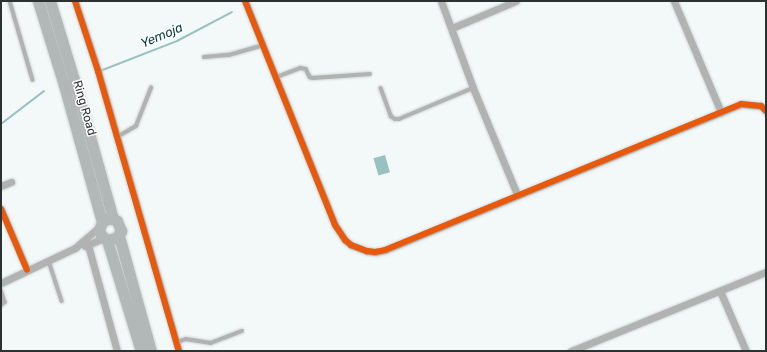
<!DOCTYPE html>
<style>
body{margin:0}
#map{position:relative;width:767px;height:352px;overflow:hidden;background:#f2f9f8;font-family:Rubik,sans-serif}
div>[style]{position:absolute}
.water>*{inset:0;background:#98c2bf;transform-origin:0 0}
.stream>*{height:2px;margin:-1px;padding:0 1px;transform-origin:1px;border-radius:1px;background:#98c2bf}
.roads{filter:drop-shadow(0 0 1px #cfd4d3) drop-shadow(0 0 1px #cfd4d3)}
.service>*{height:3.5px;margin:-1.75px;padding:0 1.75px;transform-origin:1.75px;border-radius:1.75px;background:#b1b3b3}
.minor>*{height:7px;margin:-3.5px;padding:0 3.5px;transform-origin:3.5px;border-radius:3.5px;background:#b1b3b3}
.primary>*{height:11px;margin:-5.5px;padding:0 5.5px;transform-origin:5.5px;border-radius:5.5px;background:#b2b7b7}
.cycleway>*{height:6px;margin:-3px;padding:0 3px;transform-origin:3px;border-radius:3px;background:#e8590c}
span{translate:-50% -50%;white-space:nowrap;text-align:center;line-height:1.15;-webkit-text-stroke:3px #fff;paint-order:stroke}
.street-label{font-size:12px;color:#2c3131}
.water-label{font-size:13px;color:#073e3d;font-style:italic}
.frame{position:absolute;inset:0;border:2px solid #2c3131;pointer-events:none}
</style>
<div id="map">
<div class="water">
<div style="left:385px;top:155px;width:18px;height:12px;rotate:74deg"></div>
</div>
<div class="stream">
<div style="left:100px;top:71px;width:83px;rotate:-21.3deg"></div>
<div style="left:177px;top:41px;width:62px;rotate:-27.8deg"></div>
<div style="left:1px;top:124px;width:54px;rotate:-37.5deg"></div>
</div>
<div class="roads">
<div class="service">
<div style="left:10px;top:1px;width:82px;rotate:73.8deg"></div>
<div style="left:204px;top:57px;width:25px;rotate:-5deg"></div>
<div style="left:229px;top:55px;width:35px;rotate:-16deg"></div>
<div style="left:277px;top:77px;width:25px;rotate:-21deg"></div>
<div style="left:300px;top:68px;width:6px;rotate:9deg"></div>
<div style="left:306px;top:69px;width:9px;rotate:63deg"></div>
<div style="left:310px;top:77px;width:3px;rotate:18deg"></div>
<div style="left:313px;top:78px;width:57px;rotate:-4deg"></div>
<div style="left:381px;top:88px;width:30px;rotate:70deg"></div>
<div style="left:391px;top:116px;width:5px;rotate:37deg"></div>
<div style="left:395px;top:119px;width:4px"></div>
<div style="left:399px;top:119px;width:80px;rotate:-22.7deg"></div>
<div style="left:117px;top:137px;width:22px;rotate:-30deg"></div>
<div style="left:136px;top:126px;width:41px;rotate:-68.5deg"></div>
<div style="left:49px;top:261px;width:42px;rotate:72deg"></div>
<div style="left:1px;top:290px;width:13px;rotate:72deg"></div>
<div style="left:5px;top:302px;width:6px;rotate:135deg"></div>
<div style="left:177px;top:342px;width:9px;rotate:-18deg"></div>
<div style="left:186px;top:339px;width:25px;rotate:9deg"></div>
<div style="left:211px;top:343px;width:33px;rotate:-21deg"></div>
</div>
<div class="minor">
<div style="left:75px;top:1px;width:74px;rotate:71.8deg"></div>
<div style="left:98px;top:71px;width:291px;rotate:73.9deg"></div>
<div style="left:245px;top:1px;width:241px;rotate:68.1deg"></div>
<div style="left:335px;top:225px;width:18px;rotate:56deg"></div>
<div style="left:345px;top:240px;width:8px;rotate:40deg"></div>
<div style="left:351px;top:245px;width:17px;rotate:21deg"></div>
<div style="left:367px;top:251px;width:8px;rotate:7deg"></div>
<div style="left:375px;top:252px;width:10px;rotate:-11deg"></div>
<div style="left:385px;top:250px;width:385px;rotate:-22.3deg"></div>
<div style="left:741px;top:104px;width:20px;rotate:6deg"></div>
<div style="left:761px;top:106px;width:7px;rotate:45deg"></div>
<div style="left:441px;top:1px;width:93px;rotate:69.8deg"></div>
<div style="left:473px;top:88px;width:115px;rotate:67.5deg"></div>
<div style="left:674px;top:1px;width:121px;rotate:67.1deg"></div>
<div style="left:452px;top:28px;width:69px;rotate:-22.9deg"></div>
<div style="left:1px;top:186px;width:11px;rotate:-22deg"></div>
<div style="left:1px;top:209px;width:66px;rotate:66.9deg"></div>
<div style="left:88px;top:245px;width:110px;rotate:74.7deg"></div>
<div style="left:85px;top:246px;width:21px;rotate:-23deg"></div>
<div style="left:1px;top:283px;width:82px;rotate:-25.3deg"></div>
<div style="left:75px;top:248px;width:33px;rotate:-41deg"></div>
<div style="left:720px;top:291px;width:65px;rotate:66.6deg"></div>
<div style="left:571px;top:351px;width:210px;rotate:-22.1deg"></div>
</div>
<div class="primary">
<div style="left:38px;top:1px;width:88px;rotate:72.8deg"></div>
<div style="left:64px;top:85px;width:142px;rotate:74.5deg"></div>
<div style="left:50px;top:1px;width:83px;rotate:73.1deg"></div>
<div style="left:74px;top:80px;width:144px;rotate:74.3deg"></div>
<div style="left:119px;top:236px;width:119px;rotate:74.5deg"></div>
<div style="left:107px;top:240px;width:9px;rotate:-13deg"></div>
<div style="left:116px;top:238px;width:9px;rotate:-54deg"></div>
<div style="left:121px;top:231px;width:11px;rotate:-112deg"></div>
<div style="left:117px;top:221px;width:4px;rotate:-153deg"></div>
<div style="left:113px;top:219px;width:6px;rotate:180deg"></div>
<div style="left:107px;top:219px;width:6px;rotate:149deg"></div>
<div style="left:102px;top:222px;width:9px;rotate:111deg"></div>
<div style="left:99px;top:230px;width:5px;rotate:68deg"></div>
<div style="left:101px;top:235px;width:8px;rotate:40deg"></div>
<div style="left:107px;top:240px;width:116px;rotate:73deg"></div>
</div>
</div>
<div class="cycleway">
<div style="left:75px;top:1px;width:74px;rotate:71.8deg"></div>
<div style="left:98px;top:71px;width:291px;rotate:73.9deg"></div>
<div style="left:245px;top:1px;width:241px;rotate:68.1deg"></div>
<div style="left:335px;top:225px;width:18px;rotate:56deg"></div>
<div style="left:345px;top:240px;width:8px;rotate:40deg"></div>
<div style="left:351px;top:245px;width:17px;rotate:21deg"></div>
<div style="left:367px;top:251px;width:8px;rotate:7deg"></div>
<div style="left:375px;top:252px;width:10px;rotate:-11deg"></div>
<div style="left:385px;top:250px;width:385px;rotate:-22.3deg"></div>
<div style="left:741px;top:104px;width:20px;rotate:6deg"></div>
<div style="left:761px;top:106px;width:7px;rotate:45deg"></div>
<div style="left:1px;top:209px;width:66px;rotate:66.9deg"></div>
</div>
<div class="street-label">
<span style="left:84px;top:108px;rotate:74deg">Ring Road</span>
</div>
<div class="water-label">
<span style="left:162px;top:36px;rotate:-23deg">Yemoja</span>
</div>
<div class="frame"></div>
</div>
